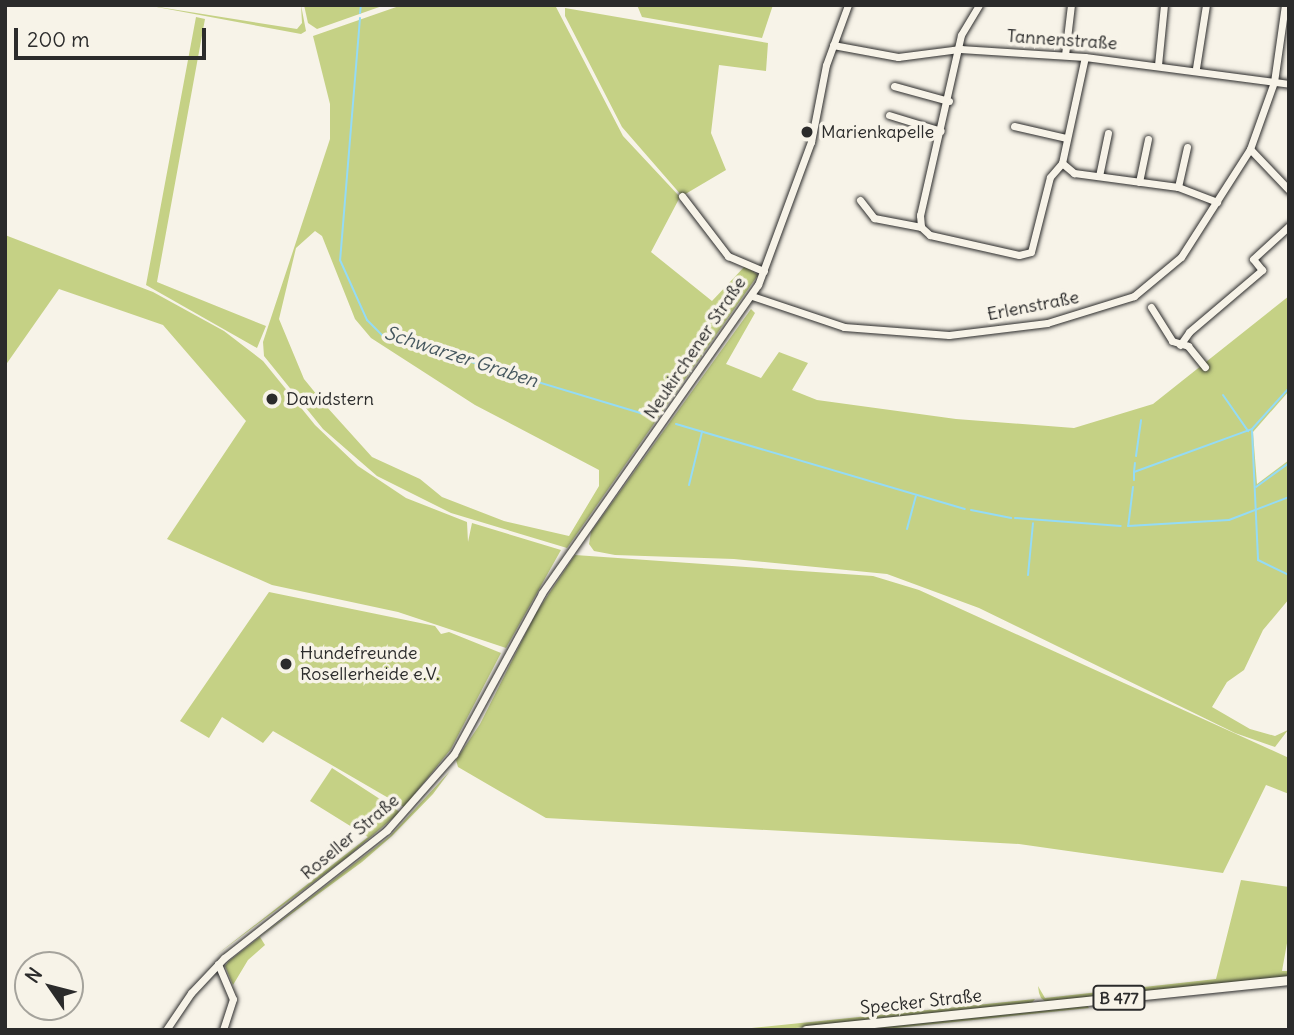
<!DOCTYPE html>
<meta charset="utf-8">
<style>
body{margin:0}
#map{position:relative;width:1294px;height:1035px;overflow:hidden;background:#f7f3e8;font-family:Delius,sans-serif}
div>[style]{position:absolute}
.green>*{inset:0;background:#c5d185}
.stream>*{height:2px;margin:-1px;padding:0 1px;transform-origin:1px;border-radius:1px;background:#94dbf6}
.roads{filter:drop-shadow(0 0 2px #2b2b2b) drop-shadow(0 0 2px #2b2b2b)}
.minor>*{height:7px;margin:-3.5px;padding:0 3.5px;transform-origin:3.5px;border-radius:3.5px;background:#f7f3e8}
.major>*{height:9px;margin:-4.5px;padding:0 4.5px;transform-origin:4.5px;border-radius:4.5px;background:#f7f3e8}
.dots>*{width:19px;height:19px;translate:-50% -50%;box-sizing:border-box;border:4px solid #f7f3e8;border-radius:50%}
span{translate:-50% -50%;white-space:nowrap;text-align:center;line-height:1.15;-webkit-text-stroke:7px #f7f3e8;paint-order:stroke}
.shield-label span{padding:2px 5px;background:#f7f3e8;border:2px solid;border-radius:5px;-webkit-text-stroke-width:0}
.shield-label{font-size:16px;color:#2b2b2b;font-weight:700}
.street-label{font-size:18px;color:#2b2b2b}
.poi-label{font-size:18px;color:#2b2b2b}
.left{translate:0 -50%;text-align:left}
.water-label{font-size:19px;color:#45575e;font-style:italic}
.frame{position:absolute;inset:0;border:7px solid #2b2b2b;pointer-events:none}
.north{position:absolute;left:14px;top:951px;width:70px;height:70px;box-sizing:border-box;background:#f7f3e8;border:2px solid #a5a39c;border-radius:50%;rotate:305deg;font-size:19px;font-weight:700;line-height:28px;text-align:center;color:#2b2b2b}
.north::after{content:'';display:block;margin:auto;width:24px;height:32px;background:#2b2b2b;clip-path:polygon(50% 0,100% 100%,50% 72%,0 100%)}
.scale{position:absolute;left:14px;top:28px;width:192px;height:32px;box-sizing:border-box;border:4px solid #2b2b2b;border-top:0;padding-left:9px;font-size:21px;line-height:24px;white-space:nowrap;color:#2b2b2b;-webkit-text-stroke:5px #f7f3e8;paint-order:stroke}
</style>
<div id="map">
<div class="green">
<div style="clip-path:polygon(146px 5px,297px 29px,302px 23px,301px 5px,306px 31px,301px 34px)"></div>
<div style="clip-path:polygon(304px 5px,385px 5px,317px 29px,308px 23px)"></div>
<div style="clip-path:polygon(evenodd,402px 5px,556px 7px,623px 136px,680px 197px,651px 252px,712px 301px,745px 266px,758px 275px,567px 548px,451px 513px,377px 476px,323px 429px,264px 356px,263px 342px,330px 139px,330px 104px,313px 36px,402px 5px,315px 231px,322px 236px,355px 319px,371px 338px,475px 405px,599px 470px,599px 486px,569px 536px,504px 521px,442px 497px,420px 479px,372px 457px,326px 406px,304px 379px,279px 319px,296px 248px,315px 231px)"></div>
<div style="clip-path:polygon(637px 5px,773px 5px,762px 38px,642px 17px)"></div>
<div style="clip-path:polygon(565px 8px,768px 43px,766px 71px,719px 65px,711px 133px,726px 170px,682px 196px,622px 127px,565px 16px)"></div>
<div style="clip-path:polygon(196px 17px,205px 19px,157px 282px,266px 326px,257px 348px,146px 285px,5px 232px,146px 285px)"></div>
<div style="clip-path:polygon(5px 235px,153px 292px,224px 331px,263px 361px,315px 425px,358px 466px,406px 498px,467px 522px,468px 542px,472px 523px,561px 550px,506px 648px,398px 612px,272px 585px,167px 539px,246px 421px,163px 325px,59px 289px,5px 366px)"></div>
<div style="clip-path:polygon(1289px 296px,1289px 391px,1253px 432px,1257px 484px,1289px 460px,1289px 599px,1263px 630px,1244px 670px,1227px 682px,1212px 707px,1250px 729px,1275px 736px,1288px 730px,1275px 747px,1235px 733px,979px 608px,887px 574px,734px 559px,615px 555px,594px 551px,589px 544px,591px 532px,751px 309px,755px 313px,726px 364px,761px 378px,779px 352px,808px 363px,792px 390px,817px 400px,956px 419px,1074px 428px,1153px 404px)"></div>
<div style="clip-path:polygon(575px 555px,873px 576px,919px 590px,1289px 758px,1289px 794px,1266px 785px,1223px 873px,1019px 844px,546px 818px,458px 767px,456px 760px,480px 724px,536px 613px)"></div>
<div style="clip-path:polygon(269px 592px,435px 626px,441px 634px,449px 632px,501px 653px,451px 749px,404px 807px,273px 731px,263px 743px,222px 717px,209px 738px,180px 721px)"></div>
<div style="clip-path:polygon(332px 768px,400px 812px,346px 858px,215px 956px,368px 837px,310px 801px)"></div>
<div style="clip-path:polygon(450px 771px,433px 794px,392px 836px,362px 862px,260px 937px,265px 945px,248px 960px,233px 985px,225px 966px,229px 961px,390px 836px)"></div>
<div style="clip-path:polygon(1241px 880px,1289px 887px,1289px 932px,1282px 971px,1289px 971px,1289px 977px,1046px 1002px,1041px 998px,1039px 993px,1038px 986px,1045px 998px,1216px 979px)"></div>
<div style="clip-path:polygon(1035px 999px,1031px 1004px,776px 1030px,732px 1030px)"></div>
<div style="clip-path:polygon(1086px 1004px,1089px 1008px,877px 1030px,833px 1030px)"></div>
</div>
<div class="stream">
<div style="left:360px;top:13px;width:8px;rotate:-83deg"></div>
<div style="left:360px;top:18px;width:243px;rotate:94.7deg"></div>
<div style="left:340px;top:260px;width:66px;rotate:65.8deg"></div>
<div style="left:367px;top:320px;width:21px;rotate:45deg"></div>
<div style="left:382px;top:335px;width:283px;rotate:16.8deg"></div>
<div style="left:1223px;top:395px;width:44px;rotate:55.2deg"></div>
<div style="left:676px;top:424px;width:301px;rotate:16.4deg"></div>
<div style="left:1252px;top:431px;width:129px;rotate:87.3deg"></div>
<div style="left:1258px;top:560px;width:34px;rotate:26deg"></div>
<div style="left:1136px;top:456px;width:36px;rotate:-82deg"></div>
<div style="left:1134px;top:472px;width:9px;rotate:-84deg"></div>
<div style="left:1134px;top:480px;width:8px;rotate:-90deg"></div>
<div style="left:1134px;top:472px;width:126px;rotate:-20deg"></div>
<div style="left:1252px;top:429px;width:55px;rotate:-47.9deg"></div>
<div style="left:689px;top:485px;width:55px;rotate:-76.2deg"></div>
<div style="left:1133px;top:487px;width:39px;rotate:97deg"></div>
<div style="left:1128px;top:526px;width:101px;rotate:-3.4deg"></div>
<div style="left:1229px;top:520px;width:64px;rotate:-21deg"></div>
<div style="left:1256px;top:487px;width:41px;rotate:-36deg"></div>
<div style="left:971px;top:510px;width:41px;rotate:11.3deg"></div>
<div style="left:1015px;top:518px;width:106px;rotate:4.3deg"></div>
<div style="left:907px;top:529px;width:34px;rotate:-75deg"></div>
<div style="left:1028px;top:575px;width:52px;rotate:-84.5deg"></div>
</div>
<div class="roads">
<div class="minor">
<div style="left:979px;top:5px;width:35px;rotate:121deg"></div>
<div style="left:961px;top:35px;width:185px;rotate:102.8deg"></div>
<div style="left:920px;top:215px;width:12px;rotate:85deg"></div>
<div style="left:921px;top:227px;width:12px;rotate:42deg"></div>
<div style="left:930px;top:235px;width:91px;rotate:12.7deg"></div>
<div style="left:1019px;top:255px;width:12px;rotate:-14deg"></div>
<div style="left:1031px;top:252px;width:77px;rotate:-75.8deg"></div>
<div style="left:1050px;top:177px;width:18px;rotate:-49deg"></div>
<div style="left:1062px;top:163px;width:108px;rotate:-77.8deg"></div>
<div style="left:833px;top:45px;width:66px;rotate:10.5deg"></div>
<div style="left:898px;top:57px;width:63px;rotate:-7.4deg"></div>
<div style="left:960px;top:49px;width:125px;rotate:3.7deg"></div>
<div style="left:1085px;top:57px;width:206px;rotate:7.5deg"></div>
<div style="left:1065px;top:55px;width:50px;rotate:-83.2deg"></div>
<div style="left:1158px;top:65px;width:60px;rotate:-84.3deg"></div>
<div style="left:1196px;top:68px;width:64px;rotate:-81deg"></div>
<div style="left:894px;top:86px;width:57px;rotate:15.3deg"></div>
<div style="left:889px;top:115px;width:54px;rotate:17.1deg"></div>
<div style="left:1014px;top:126px;width:53px;rotate:13deg"></div>
<div style="left:1250px;top:149px;width:57px;rotate:46.4deg"></div>
<div style="left:1062px;top:163px;width:16px;rotate:40deg"></div>
<div style="left:1074px;top:173px;width:105px;rotate:7.7deg"></div>
<div style="left:1178px;top:187px;width:42px;rotate:21deg"></div>
<div style="left:1099px;top:176px;width:44px;rotate:-78.2deg"></div>
<div style="left:1139px;top:182px;width:44px;rotate:-78.2deg"></div>
<div style="left:1178px;top:187px;width:41px;rotate:-77.3deg"></div>
<div style="left:682px;top:196px;width:76px;rotate:52.5deg"></div>
<div style="left:728px;top:256px;width:39px;rotate:23deg"></div>
<div style="left:860px;top:200px;width:23px;rotate:52deg"></div>
<div style="left:874px;top:218px;width:48px;rotate:10.8deg"></div>
<div style="left:752px;top:296px;width:97px;rotate:18.6deg"></div>
<div style="left:844px;top:327px;width:105px;rotate:4.4deg"></div>
<div style="left:949px;top:335px;width:99px;rotate:-7deg"></div>
<div style="left:1047px;top:323px;width:91px;rotate:-17.2deg"></div>
<div style="left:1134px;top:296px;width:61px;rotate:-39.7deg"></div>
<div style="left:1181px;top:257px;width:128px;rotate:-57.4deg"></div>
<div style="left:1250px;top:149px;width:71px;rotate:-70.3deg"></div>
<div style="left:1274px;top:82px;width:78px;rotate:-81.9deg"></div>
<div style="left:1151px;top:307px;width:40px;rotate:58deg"></div>
<div style="left:1172px;top:341px;width:17px;rotate:17deg"></div>
<div style="left:1188px;top:346px;width:27px;rotate:51deg"></div>
<div style="left:1180px;top:345px;width:16px;rotate:-55deg"></div>
<div style="left:1189px;top:332px;width:96px;rotate:-40.3deg"></div>
<div style="left:1262px;top:270px;width:14px;rotate:-129deg"></div>
<div style="left:1253px;top:259px;width:49px;rotate:-42.5deg"></div>
<div style="left:218px;top:964px;width:38px;rotate:67deg"></div>
<div style="left:233px;top:999px;width:33px;rotate:108deg"></div>
<div style="left:166px;top:1030px;width:45px;rotate:-56deg"></div>
<div style="left:191px;top:993px;width:48px;rotate:-46.7deg"></div>
<div style="left:224px;top:958px;width:207px;rotate:-38.1deg"></div>
<div style="left:387px;top:830px;width:101px;rotate:-48.6deg"></div>
<div style="left:454px;top:754px;width:183px;rotate:-61.3deg"></div>
<div style="left:542px;top:593px;width:376px;rotate:-55deg"></div>
<div style="left:758px;top:285px;width:153px;rotate:-69.7deg"></div>
<div style="left:811px;top:142px;width:78px;rotate:-79deg"></div>
<div style="left:826px;top:65px;width:64px;rotate:-69.9deg"></div>
</div>
<div class="major">
<div style="left:806px;top:1030px;width:486px;rotate:-5.9deg"></div>
</div>
</div>
<div class="dots">
<div style="left:807px;top:132px;background:#2b2b2b"></div>
<div style="left:272px;top:399px;background:#2b2b2b"></div>
<div style="left:286px;top:664px;background:#2b2b2b"></div>
</div>
<div class="shield-label">
<span style="left:1119px;top:998px">B 477</span>
</div>
<div class="street-label">
<span style="left:1062px;top:40px;rotate:4deg">Tannenstraße</span>
<span style="left:1033px;top:306px;rotate:-11deg">Erlenstraße</span>
<span style="left:695px;top:348px;rotate:-56deg">Neukirchener Straße</span>
<span style="left:350px;top:837px;rotate:-40deg">Roseller Straße</span>
<span style="left:921px;top:1002px;rotate:-6deg">Specker Straße</span>
</div>
<div class="poi-label">
<span class="left" style="left:821px;top:132px">Marienkapelle</span>
<span class="left" style="left:286px;top:399px">Davidstern</span>
<span class="left" style="left:300px;top:664px">Hundefreunde<br>Rosellerheide e.V.</span>
</div>
<div class="water-label">
<span style="left:461px;top:357px;rotate:18deg">Schwarzer Graben</span>
</div>
<div class="frame"></div>
<div class="north">N</div>
<div class="scale">200 m</div>
</div>
